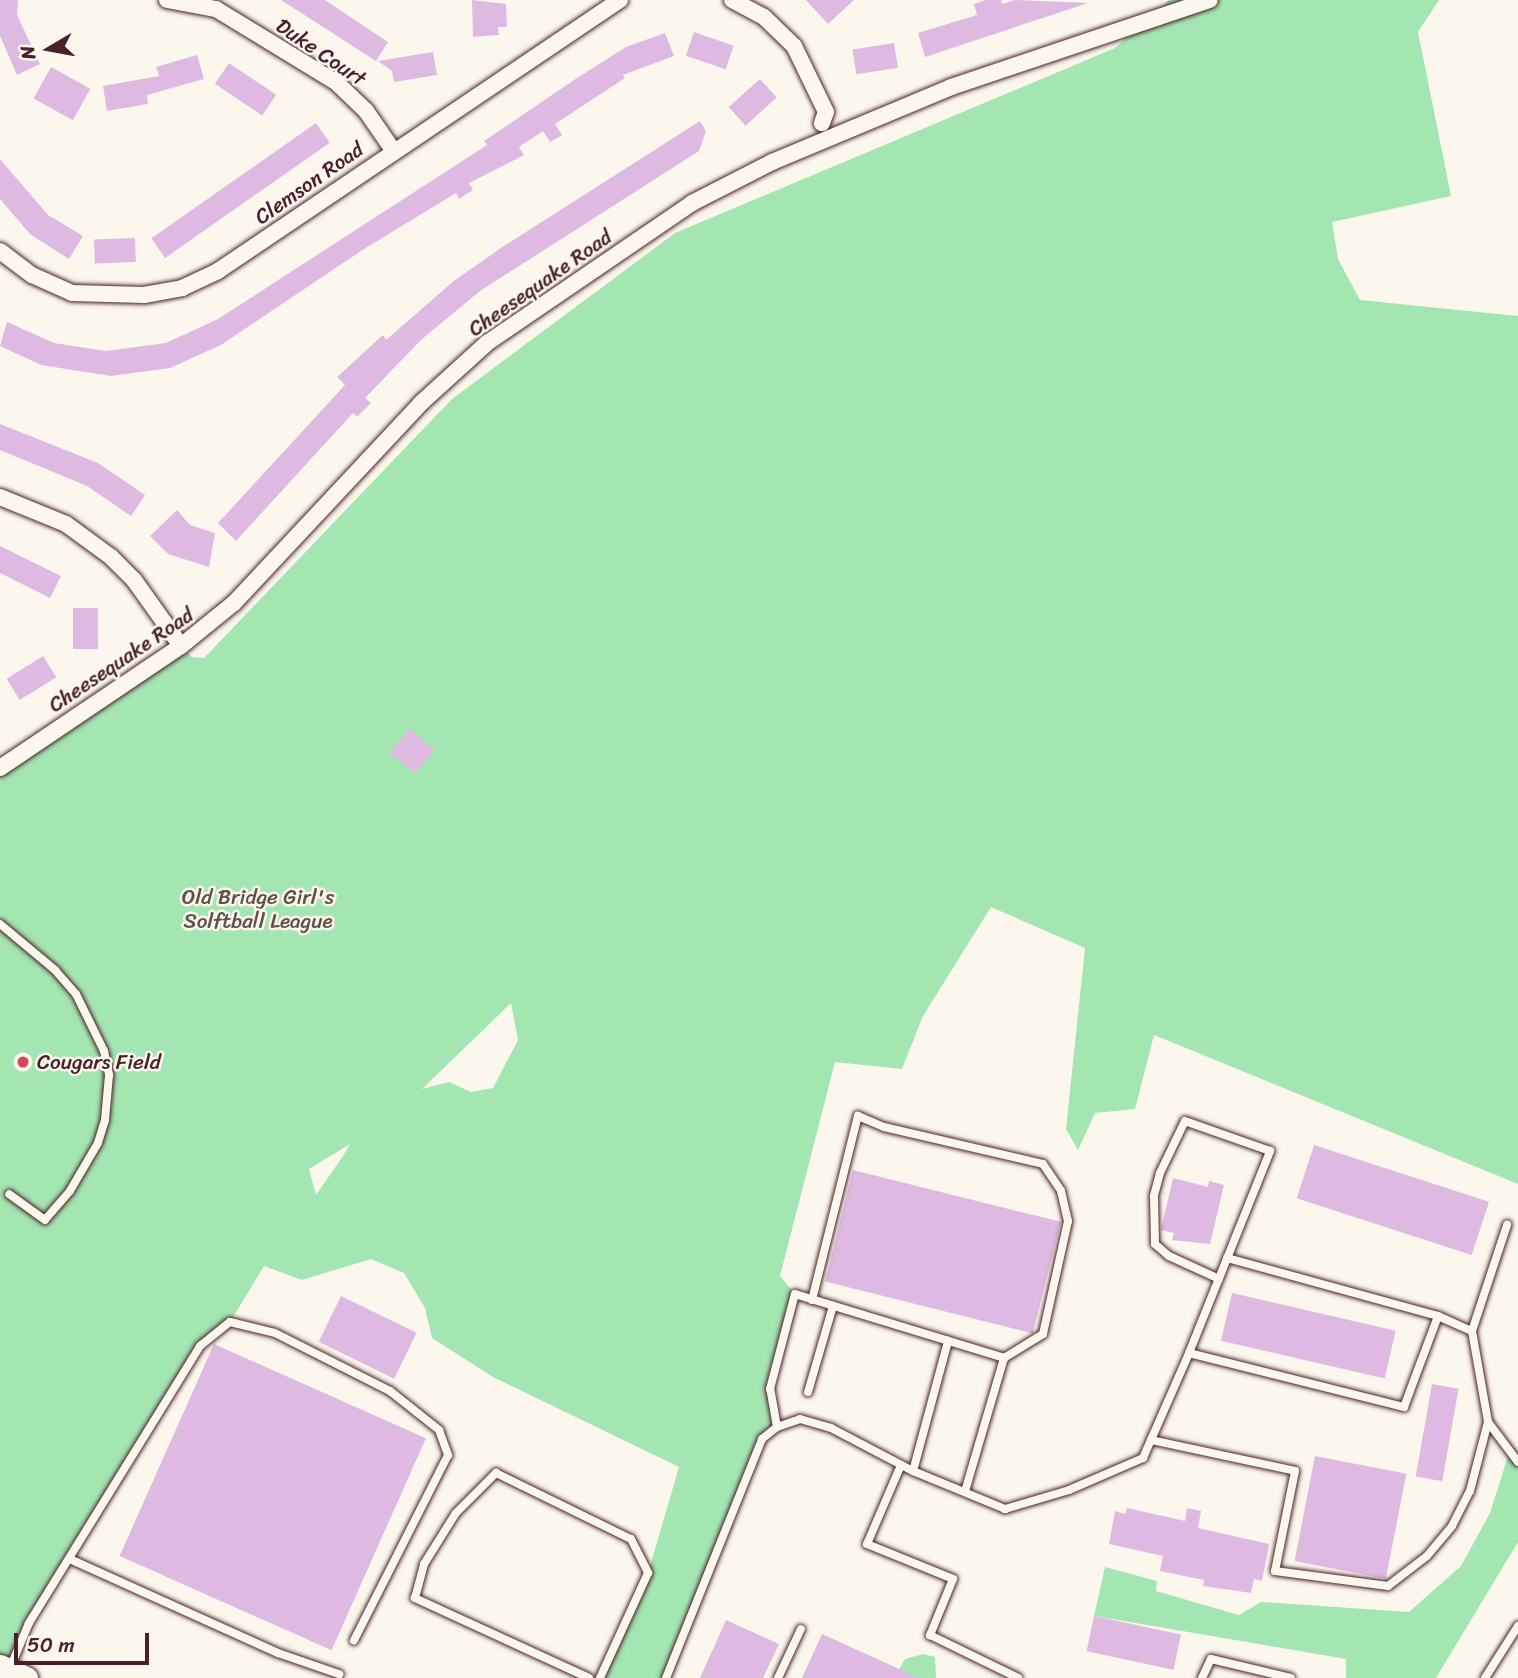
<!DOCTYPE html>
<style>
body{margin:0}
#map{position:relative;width:1518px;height:1678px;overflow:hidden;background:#fbf7ec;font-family:Sriracha,sans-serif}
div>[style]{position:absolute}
.green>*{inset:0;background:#a3e6b1}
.building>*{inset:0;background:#deb9e2;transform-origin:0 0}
.roads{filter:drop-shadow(0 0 2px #4a1f2b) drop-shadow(0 0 2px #4a1f2b)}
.lane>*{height:8px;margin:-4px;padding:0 4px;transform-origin:4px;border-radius:4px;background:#fbf7ec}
.street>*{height:16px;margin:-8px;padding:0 8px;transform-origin:8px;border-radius:8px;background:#fbf7ec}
.secondary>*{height:23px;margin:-11.5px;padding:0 11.5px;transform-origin:11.5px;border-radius:11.5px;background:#fbf7ec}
.dots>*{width:19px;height:19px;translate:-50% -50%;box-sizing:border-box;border:4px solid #fbf7ec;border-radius:50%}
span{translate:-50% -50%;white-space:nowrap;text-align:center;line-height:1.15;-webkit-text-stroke:5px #fbf7ec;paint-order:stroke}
.street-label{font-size:21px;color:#4a1f2b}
.park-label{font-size:21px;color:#60514c}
.poi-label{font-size:21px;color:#4a1f2b}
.left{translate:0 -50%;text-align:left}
.north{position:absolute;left:14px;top:14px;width:70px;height:70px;-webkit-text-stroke:5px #fbf7ec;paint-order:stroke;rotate:260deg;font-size:19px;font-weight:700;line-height:28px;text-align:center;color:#4a1f2b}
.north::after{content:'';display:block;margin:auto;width:24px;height:32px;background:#4a1f2b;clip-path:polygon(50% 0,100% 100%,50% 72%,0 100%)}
.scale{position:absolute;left:14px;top:1633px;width:135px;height:32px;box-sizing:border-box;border:4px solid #4a1f2b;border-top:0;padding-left:9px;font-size:21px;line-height:24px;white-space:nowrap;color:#4a1f2b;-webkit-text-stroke:5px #fbf7ec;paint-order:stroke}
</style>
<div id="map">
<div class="green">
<div style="clip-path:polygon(evenodd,1169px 0,1439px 0,1418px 32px,1451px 196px,1332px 222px,1338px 259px,1360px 300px,1518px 316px,1518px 1184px,1154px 1035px,1135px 1109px,1095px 1113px,1078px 1150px,1066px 1129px,1085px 948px,991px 907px,923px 1016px,902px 1069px,835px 1062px,780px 1276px,795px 1294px,770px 1389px,777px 1427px,761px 1439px,666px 1678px,600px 1678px,648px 1573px,679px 1467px,493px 1377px,432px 1338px,425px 1308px,404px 1273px,371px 1259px,302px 1280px,264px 1266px,230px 1322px,213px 1332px,29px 1623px,9px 1670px,0 1666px,0 768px,181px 646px,192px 657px,204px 658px,452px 399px,675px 233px,1115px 48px,1169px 0,511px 1003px,518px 1040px,493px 1088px,471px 1092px,449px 1082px,422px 1089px,511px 1003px,1169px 0,350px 1144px,343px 1156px,316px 1195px,309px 1169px,350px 1144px)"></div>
<div style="clip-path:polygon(1509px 1453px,1518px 1462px,1518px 1542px,1436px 1678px,1346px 1678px,1346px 1659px,1094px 1616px,1105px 1567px,1157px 1581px,1156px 1591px,1239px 1615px,1261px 1602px,1409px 1612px,1461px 1566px,1490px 1513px)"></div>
<div style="clip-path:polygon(923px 1654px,935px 1657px,936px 1678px,894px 1678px,905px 1659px)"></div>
</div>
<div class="building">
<div style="clip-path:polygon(0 0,18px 0,17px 15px,40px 64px,17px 75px,0 36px)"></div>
<div style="clip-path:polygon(281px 0,325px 0,388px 42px,376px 61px)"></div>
<div style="clip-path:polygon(472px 0,506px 4px,507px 27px,498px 27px,499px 35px,473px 37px)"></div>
<div style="clip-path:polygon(806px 0,854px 0,828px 24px)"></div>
<div style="clip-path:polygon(986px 0,1001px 0,1002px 4px,1015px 0,1088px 3px,925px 57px,918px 33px,977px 15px,974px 4px)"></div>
<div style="left:694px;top:32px;width:42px;height:25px;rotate:19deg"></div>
<div style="clip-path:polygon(665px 33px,674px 56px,623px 75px,625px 78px,555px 124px,562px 135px,550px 142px,543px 131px,519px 147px,524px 155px,469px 183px,473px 190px,459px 199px,456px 193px,364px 249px,221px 345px,170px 368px,111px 376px,41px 365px,0 346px,7px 322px,54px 343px,106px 351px,166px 343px,218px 319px,487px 145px,484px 141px,574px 80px,626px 47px)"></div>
<div style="left:894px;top:43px;width:25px;height:42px;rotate:81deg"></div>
<div style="clip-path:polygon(433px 52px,437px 75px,394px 82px,392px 71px,378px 61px)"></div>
<div style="clip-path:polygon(197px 55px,204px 79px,147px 95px,148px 104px,107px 111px,103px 86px,159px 76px,156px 67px)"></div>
<div style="left:229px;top:63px;width:57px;height:25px;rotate:34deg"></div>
<div style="left:51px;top:67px;width:45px;height:36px;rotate:29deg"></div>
<div style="left:760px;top:79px;width:25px;height:42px;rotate:48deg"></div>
<div style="clip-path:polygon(700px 121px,706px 131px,699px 151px,480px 291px,422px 339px,365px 398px,371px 403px,357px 417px,353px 413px,236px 541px,218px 523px,345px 385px,337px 377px,383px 335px,386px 340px,455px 280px,504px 246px)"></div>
<div style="left:316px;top:123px;width:24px;height:201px;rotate:55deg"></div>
<div style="clip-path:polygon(0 159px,48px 215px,83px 236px,69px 259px,30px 234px,0 199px)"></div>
<div style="left:135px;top:238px;width:24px;height:41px;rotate:88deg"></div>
<div style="clip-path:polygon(0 424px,98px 463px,145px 495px,131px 516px,87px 486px,0 450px)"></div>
<div style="clip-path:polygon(177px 510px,190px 525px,215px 533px,209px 567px,168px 554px,150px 536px)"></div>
<div style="clip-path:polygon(0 546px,61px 576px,50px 598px,0 573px)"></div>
<div style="left:73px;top:608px;width:25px;height:41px"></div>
<div style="left:43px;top:656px;width:25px;height:43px;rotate:58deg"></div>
<div style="left:409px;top:729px;width:33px;height:31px;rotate:39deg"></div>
<div style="left:1314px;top:1145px;width:184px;height:56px;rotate:18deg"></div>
<div style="left:853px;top:1170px;width:214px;height:115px;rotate:14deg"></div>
<div style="clip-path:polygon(1173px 1178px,1208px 1187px,1209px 1181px,1224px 1185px,1210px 1244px,1172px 1240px,1174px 1233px,1161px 1230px)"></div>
<div style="left:1232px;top:1293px;width:168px;height:49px;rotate:13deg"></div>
<div style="left:341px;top:1296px;width:84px;height:51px;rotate:26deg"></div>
<div style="left:214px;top:1344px;width:232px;height:232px;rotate:24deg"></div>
<div style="left:1432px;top:1384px;width:27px;height:94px;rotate:10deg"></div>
<div style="left:1315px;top:1456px;width:93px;height:107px;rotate:11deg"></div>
<div style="clip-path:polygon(1127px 1508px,1185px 1521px,1187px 1508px,1201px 1511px,1198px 1528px,1269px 1544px,1262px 1581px,1254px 1579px,1251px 1593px,1203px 1586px,1204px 1580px,1160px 1571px,1163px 1556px,1109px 1544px,1115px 1511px,1125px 1514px)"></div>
<div style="left:1094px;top:1616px;width:89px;height:36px;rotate:12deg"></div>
<div style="clip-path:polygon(726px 1620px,779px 1644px,763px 1678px,700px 1678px)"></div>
<div style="clip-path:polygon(822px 1634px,919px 1678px,802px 1678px)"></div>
</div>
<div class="roads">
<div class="lane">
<div style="left:0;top:924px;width:72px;rotate:39.9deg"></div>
<div style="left:55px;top:970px;width:32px;rotate:49deg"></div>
<div style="left:76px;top:994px;width:64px;rotate:63.8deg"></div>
<div style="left:104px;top:1051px;width:25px;rotate:78deg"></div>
<div style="left:109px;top:1075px;width:45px;rotate:95.1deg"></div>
<div style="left:105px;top:1120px;width:24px;rotate:107deg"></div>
<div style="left:98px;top:1143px;width:56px;rotate:120.3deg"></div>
<div style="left:70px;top:1191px;width:38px;rotate:131deg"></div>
<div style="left:45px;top:1220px;width:44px;rotate:-144.2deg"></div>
<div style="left:1227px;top:1258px;width:219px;rotate:15.4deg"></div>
<div style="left:812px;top:1300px;width:190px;rotate:-76deg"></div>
<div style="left:858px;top:1116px;width:28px;rotate:23deg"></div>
<div style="left:884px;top:1127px;width:163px;rotate:13.1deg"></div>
<div style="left:1043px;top:1164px;width:32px;rotate:56deg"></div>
<div style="left:1061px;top:1191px;width:31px;rotate:77deg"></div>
<div style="left:1068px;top:1221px;width:116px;rotate:102.5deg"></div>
<div style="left:1043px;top:1334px;width:46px;rotate:148.4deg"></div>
<div style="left:1472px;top:1331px;width:112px;rotate:-71.7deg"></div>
<div style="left:1189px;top:1353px;width:222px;rotate:14.1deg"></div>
<div style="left:1404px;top:1407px;width:97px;rotate:-69.5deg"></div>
<div style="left:1438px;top:1316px;width:37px;rotate:24deg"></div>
<div style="left:1472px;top:1331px;width:92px;rotate:80deg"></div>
<div style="left:1488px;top:1422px;width:50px;rotate:53.1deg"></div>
<div style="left:808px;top:1392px;width:90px;rotate:-73.8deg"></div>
<div style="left:777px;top:1427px;width:39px;rotate:-100deg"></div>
<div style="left:770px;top:1389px;width:98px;rotate:-75.3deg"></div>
<div style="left:795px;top:1294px;width:219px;rotate:17deg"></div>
<div style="left:1004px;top:1358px;width:139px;rotate:106.3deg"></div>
<div style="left:1151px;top:1440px;width:147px;rotate:12.1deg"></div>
<div style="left:1295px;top:1471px;width:102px;rotate:101.3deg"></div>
<div style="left:1275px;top:1571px;width:114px;rotate:7.6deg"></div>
<div style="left:1388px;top:1586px;width:49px;rotate:-37.6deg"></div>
<div style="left:1427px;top:1556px;width:39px;rotate:-50deg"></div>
<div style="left:1452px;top:1526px;width:39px;rotate:-63deg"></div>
<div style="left:1470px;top:1491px;width:71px;rotate:-75.4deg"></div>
<div style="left:901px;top:1465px;width:86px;rotate:113.3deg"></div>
<div style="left:867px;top:1544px;width:93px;rotate:22.1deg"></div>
<div style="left:953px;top:1579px;width:61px;rotate:112.3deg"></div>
<div style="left:930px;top:1635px;width:98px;rotate:26deg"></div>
<div style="left:913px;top:1471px;width:135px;rotate:-74.9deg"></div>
<div style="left:72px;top:1560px;width:226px;rotate:24.3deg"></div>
<div style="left:278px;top:1653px;width:65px;rotate:19deg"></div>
<div style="left:10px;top:1668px;width:49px;rotate:-67.1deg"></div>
<div style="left:29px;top:1623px;width:326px;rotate:-58.3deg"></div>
<div style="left:200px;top:1346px;width:38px;rotate:-39deg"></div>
<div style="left:230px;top:1322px;width:46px;rotate:13.7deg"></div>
<div style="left:275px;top:1333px;width:129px;rotate:26.8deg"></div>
<div style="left:390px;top:1391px;width:63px;rotate:38.5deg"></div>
<div style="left:439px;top:1430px;width:27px;rotate:70deg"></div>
<div style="left:448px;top:1455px;width:208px;rotate:116.9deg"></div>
<div style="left:589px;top:1678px;width:192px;rotate:-155.3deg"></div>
<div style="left:415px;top:1598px;width:35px;rotate:-75deg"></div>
<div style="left:424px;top:1564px;width:60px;rotate:-57.9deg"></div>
<div style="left:456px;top:1513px;width:57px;rotate:-45deg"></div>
<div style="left:496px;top:1473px;width:150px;rotate:26.1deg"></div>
<div style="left:631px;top:1539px;width:38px;rotate:63deg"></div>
<div style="left:648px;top:1573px;width:115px;rotate:114.6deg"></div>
<div style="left:666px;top:1678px;width:258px;rotate:-68.1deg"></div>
<div style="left:762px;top:1439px;width:19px;rotate:-39deg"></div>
<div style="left:777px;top:1427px;width:24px;rotate:-19deg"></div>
<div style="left:800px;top:1419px;width:32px;rotate:16deg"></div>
<div style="left:831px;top:1428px;width:93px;rotate:27.7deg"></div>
<div style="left:913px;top:1471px;width:100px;rotate:22.4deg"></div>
<div style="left:1005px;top:1509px;width:67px;rotate:-16.5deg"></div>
<div style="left:1069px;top:1490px;width:81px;rotate:-23.4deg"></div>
<div style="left:1143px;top:1458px;width:115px;rotate:-66.3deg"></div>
<div style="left:1189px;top:1353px;width:218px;rotate:-68.1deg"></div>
<div style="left:1270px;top:1151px;width:90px;rotate:-160.6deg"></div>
<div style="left:1185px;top:1121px;width:58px;rotate:115.7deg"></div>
<div style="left:1160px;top:1173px;width:24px;rotate:105deg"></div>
<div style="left:1154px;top:1196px;width:48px;rotate:88.8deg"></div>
<div style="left:1155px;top:1244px;width:18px;rotate:41deg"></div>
<div style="left:1169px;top:1256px;width:55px;rotate:24.7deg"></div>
<div style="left:778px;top:1678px;width:54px;rotate:-64.9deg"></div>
<div style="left:1202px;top:1678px;width:21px;rotate:-65deg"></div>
<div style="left:1211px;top:1659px;width:82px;rotate:13.4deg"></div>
<div style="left:1485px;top:1678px;width:62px;rotate:-57.6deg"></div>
</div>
<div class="street">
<div style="left:167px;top:0;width:50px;rotate:10.4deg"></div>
<div style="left:216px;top:9px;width:142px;rotate:31.4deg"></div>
<div style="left:337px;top:83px;width:40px;rotate:44deg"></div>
<div style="left:366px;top:111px;width:47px;rotate:55.3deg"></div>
<div style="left:732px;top:0;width:36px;rotate:28deg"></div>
<div style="left:764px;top:17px;width:42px;rotate:44deg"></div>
<div style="left:794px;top:46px;width:73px;rotate:64.1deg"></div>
<div style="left:826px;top:112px;width:12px;rotate:110deg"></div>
<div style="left:0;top:251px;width:40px;rotate:37deg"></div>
<div style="left:32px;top:275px;width:44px;rotate:24.2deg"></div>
<div style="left:72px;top:293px;width:72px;rotate:1.6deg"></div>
<div style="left:144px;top:295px;width:39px;rotate:-10deg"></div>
<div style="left:182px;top:288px;width:40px;rotate:-25deg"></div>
<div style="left:218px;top:271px;width:485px;rotate:-34deg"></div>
<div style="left:0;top:497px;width:71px;rotate:22.2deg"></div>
<div style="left:66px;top:524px;width:56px;rotate:36.3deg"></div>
<div style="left:111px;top:557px;width:33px;rotate:45deg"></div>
<div style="left:134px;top:580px;width:81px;rotate:54.5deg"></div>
<div style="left:0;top:768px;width:218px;rotate:-34deg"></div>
<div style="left:181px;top:646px;width:68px;rotate:-39.1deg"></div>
<div style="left:234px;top:603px;width:274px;rotate:-46.9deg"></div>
<div style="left:421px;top:403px;width:89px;rotate:-42.3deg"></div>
<div style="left:487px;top:343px;width:248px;rotate:-34.3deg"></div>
<div style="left:692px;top:203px;width:90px;rotate:-27.1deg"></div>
<div style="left:772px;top:162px;width:194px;rotate:-22.7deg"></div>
<div style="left:951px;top:87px;width:273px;rotate:-18.6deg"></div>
</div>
<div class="secondary">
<div style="left:0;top:1666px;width:29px;rotate:25deg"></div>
</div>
</div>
<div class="dots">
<div style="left:23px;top:1062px;background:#d1495b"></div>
</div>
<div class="street-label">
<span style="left:321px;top:52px;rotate:34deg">Duke Court</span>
<span style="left:309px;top:183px;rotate:-35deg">Clemson Road</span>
<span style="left:540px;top:283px;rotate:-35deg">Cheesequake Road</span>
<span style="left:121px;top:660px;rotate:-34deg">Cheesequake Road</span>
</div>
<div class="park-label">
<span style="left:258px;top:909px">Old Bridge Girl's<br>Solftball League</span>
</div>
<div class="poi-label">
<span class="left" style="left:37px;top:1062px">Cougars Field</span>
</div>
<div class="north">N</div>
<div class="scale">50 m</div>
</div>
